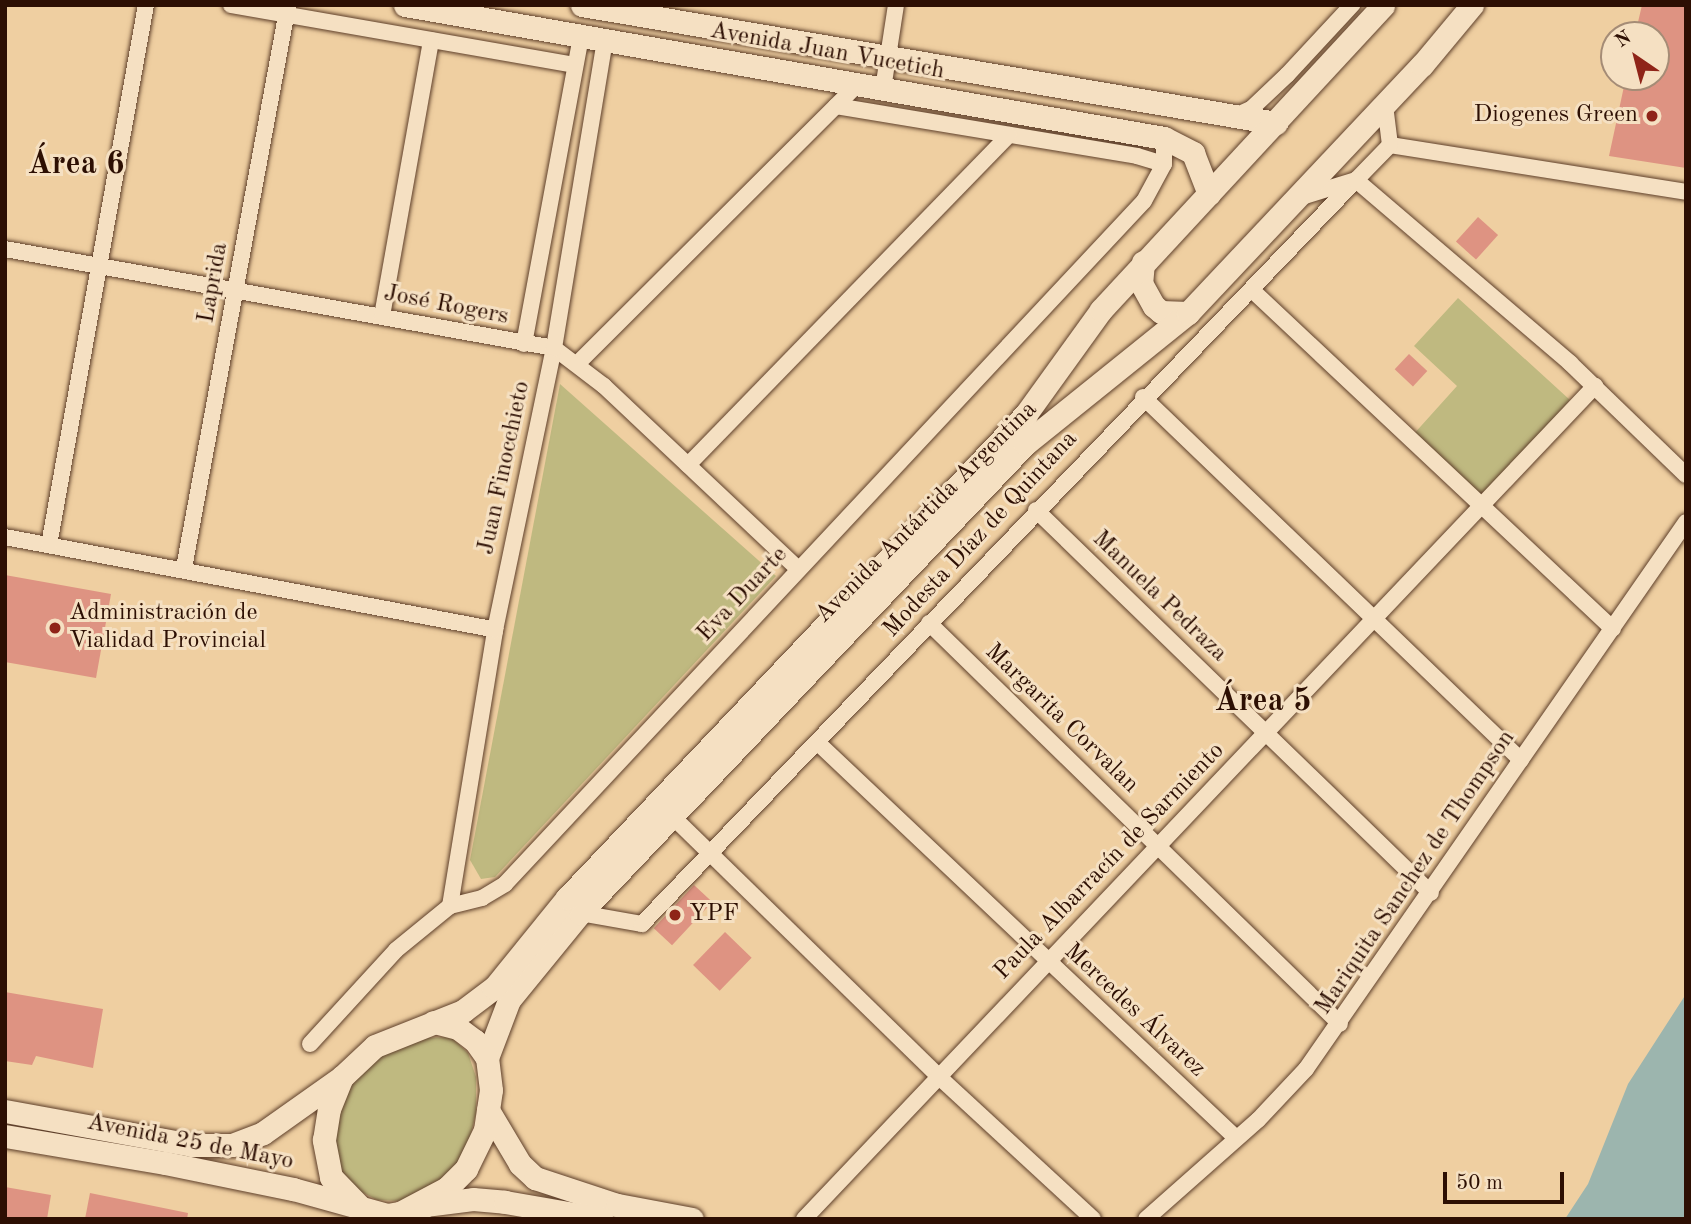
<!DOCTYPE html>
<meta charset="utf-8">
<style>
body{margin:0}
#map{position:relative;width:1691px;height:1224px;overflow:hidden;background:#efcfa1;font-family:"Old Standard TT",serif}
div>[style]{position:absolute}
.green>*{inset:0;background:#bfb980}
.water>*{inset:0;background:#9cb5ae}
.building>*{inset:0;background:#de9382;transform-origin:0 0}
.roads{filter:drop-shadow(0 0 2px #5e3f2a) drop-shadow(0 0 2px #5e3f2a)}
.street>*{height:16px;margin:-8px;padding:0 8px;transform-origin:8px;border-radius:8px;background:#f5e0c2}
.secondary>*{height:23px;margin:-11.5px;padding:0 11.5px;transform-origin:11.5px;border-radius:11.5px;background:#f5e0c2}
.dots>*{width:19px;height:19px;translate:-50% -50%;box-sizing:border-box;border:4px solid #f5e0c2;border-radius:50%}
span{translate:-50% -50%;white-space:nowrap;text-align:center;line-height:1.15;-webkit-text-stroke:6px #f5e0c2;paint-order:stroke}
.street-label{font-size:24px;color:#2d0f03}
.poi-label{font-size:24px;color:#2d0f03}
.right{translate:-100% -50%;text-align:right}
.left{translate:0 -50%;text-align:left}
.district-label{font-size:32px;color:#2d0f03;font-weight:700}
.frame{position:absolute;inset:0;border:7px solid #2d0f03;pointer-events:none}
.north{position:absolute;left:1600px;top:21px;width:70px;height:70px;box-sizing:border-box;background:#f5e0c2;border:2px solid #a58c76;border-radius:50%;rotate:325deg;font-size:19px;font-weight:700;line-height:28px;text-align:center;color:#2d0f03}
.north::after{content:'';display:block;margin:auto;width:24px;height:32px;background:#8f2418;clip-path:polygon(50% 0,100% 100%,50% 72%,0 100%)}
.scale{position:absolute;left:1443px;top:1172px;width:121px;height:32px;box-sizing:border-box;border:4px solid #2d0f03;border-top:0;padding-left:9px;font-size:21px;line-height:24px;white-space:nowrap;color:#2d0f03;-webkit-text-stroke:5px #f5e0c2;paint-order:stroke}
</style>
<div id="map">
<div class="green">
<div style="clip-path:polygon(1458px 298px,1570px 400px,1481px 498px,1412px 436px,1457px 386px,1414px 346px)"></div>
<div style="clip-path:polygon(560px 384px,776px 576px,495px 877px,481px 879px,470px 860px)"></div>
<div style="clip-path:polygon(451px 1037px,468px 1053px,476px 1077px,476px 1113px,466px 1154px,440px 1184px,402px 1201px,377px 1200px,354px 1188px,339px 1171px,334px 1127px,348px 1085px,366px 1065px,394px 1047px,419px 1038px)"></div>
</div>
<div class="water">
<div style="clip-path:polygon(1686px 994px,1686px 1219px,1565px 1219px,1588px 1184px,1628px 1084px)"></div>
</div>
<div class="building">
<div style="clip-path:polygon(1642px 5px,1686px 5px,1686px 168px,1609px 156px,1626px 77px,1656px 77px,1656px 35px,1635px 35px)"></div>
<div style="left:1478px;top:217px;width:27px;height:33px;rotate:42deg"></div>
<div style="left:1409px;top:354px;width:25px;height:21px;rotate:43deg"></div>
<div style="clip-path:polygon(5px 575px,111px 594px,96px 678px,5px 662px)"></div>
<div style="left:694px;top:885px;width:25px;height:59px;rotate:43deg"></div>
<div style="left:725px;top:932px;width:37px;height:46px;rotate:44deg"></div>
<div style="clip-path:polygon(5px 992px,103px 1009px,93px 1068px,36px 1056px,32px 1065px,5px 1061px)"></div>
<div style="clip-path:polygon(5px 1187px,51px 1195px,47px 1219px,5px 1219px)"></div>
<div style="clip-path:polygon(90px 1193px,188px 1213px,187px 1219px,85px 1219px)"></div>
</div>
<div class="roads">
<div class="street">
<div style="left:231px;top:5px;width:349px;rotate:9.9deg"></div>
<div style="left:883px;top:89px;width:85px;rotate:-81.2deg"></div>
<div style="left:836px;top:106px;width:305px;rotate:9.4deg"></div>
<div style="left:1137px;top:156px;width:28px;rotate:17deg"></div>
<div style="left:1235px;top:116px;width:17px;rotate:-24deg"></div>
<div style="left:1251px;top:109px;width:50px;rotate:-43.4deg"></div>
<div style="left:1287px;top:75px;width:96px;rotate:-47.1deg"></div>
<div style="left:1390px;top:145px;width:300px;rotate:9deg"></div>
<div style="left:1298px;top:198px;width:61px;rotate:-17.2deg"></div>
<div style="left:1356px;top:180px;width:49px;rotate:-45.8deg"></div>
<div style="left:1390px;top:145px;width:40px;rotate:-97.1deg"></div>
<div style="left:5px;top:249px;width:558px;rotate:10.22deg"></div>
<div style="left:554px;top:348px;width:63px;rotate:37.2deg"></div>
<div style="left:604px;top:386px;width:267px;rotate:43.3deg"></div>
<div style="left:1252px;top:290px;width:495px;rotate:43.2deg"></div>
<div style="left:382px;top:316px;width:280px;rotate:-79.9deg"></div>
<div style="left:524px;top:344px;width:313px;rotate:-79.5deg"></div>
<div style="left:578px;top:363px;width:394px;rotate:-44.9deg"></div>
<div style="left:1143px;top:397px;width:524px;rotate:43.84deg"></div>
<div style="left:688px;top:465px;width:460px;rotate:-45.8deg"></div>
<div style="left:1036px;top:510px;width:550px;rotate:44.12deg"></div>
<div style="left:5px;top:537px;width:499px;rotate:10.7deg"></div>
<div style="left:49px;top:545px;width:549px;rotate:-79.82deg"></div>
<div style="left:184px;top:568px;width:573px;rotate:-79.53deg"></div>
<div style="left:929px;top:623px;width:574px;rotate:44.29deg"></div>
<div style="left:818px;top:743px;width:575px;rotate:43.38deg"></div>
<div style="left:672px;top:816px;width:371px;rotate:44.3deg"></div>
<div style="left:937px;top:1075px;width:212px;rotate:42.7deg"></div>
<div style="left:450px;top:906px;width:280px;rotate:-80.7deg"></div>
<div style="left:495px;top:630px;width:288px;rotate:-78.2deg"></div>
<div style="left:554px;top:348px;width:312px;rotate:-80.6deg"></div>
<div style="left:580px;top:913px;width:63px;rotate:10.1deg"></div>
<div style="left:642px;top:924px;width:1031px;rotate:-46.18deg"></div>
<div style="left:1356px;top:180px;width:282px;rotate:40.5deg"></div>
<div style="left:1570px;top:363px;width:161px;rotate:44deg"></div>
<div style="left:310px;top:1044px;width:127px;rotate:-47.5deg"></div>
<div style="left:396px;top:950px;width:70px;rotate:-39.2deg"></div>
<div style="left:450px;top:906px;width:33px;rotate:-14deg"></div>
<div style="left:482px;top:898px;width:27px;rotate:-31deg"></div>
<div style="left:505px;top:884px;width:935px;rotate:-46.91deg"></div>
<div style="left:1144px;top:201px;width:42px;rotate:-61.6deg"></div>
<div style="left:1164px;top:164px;width:26px;rotate:-90deg"></div>
<div style="left:400px;top:1213px;width:24px;rotate:15deg"></div>
<div style="left:804px;top:1219px;width:1149px;rotate:-46.48deg"></div>
<div style="left:1146px;top:1219px;width:149px;rotate:-41.5deg"></div>
<div style="left:1258px;top:1120px;width:70px;rotate:-46.7deg"></div>
<div style="left:1306px;top:1069px;width:666px;rotate:-55.21deg"></div>
</div>
<div class="secondary">
<div style="left:405px;top:5px;width:771px;rotate:9.94deg"></div>
<div style="left:1164px;top:138px;width:33px;rotate:27deg"></div>
<div style="left:1193px;top:153px;width:44px;rotate:68.7deg"></div>
<div style="left:582px;top:5px;width:704px;rotate:9.65deg"></div>
<div style="left:1143px;top:262px;width:21px;rotate:95deg"></div>
<div style="left:1141px;top:283px;width:26px;rotate:61deg"></div>
<div style="left:1154px;top:306px;width:9px;rotate:41deg"></div>
<div style="left:1161px;top:312px;width:27px;rotate:2deg"></div>
<div style="left:487px;top:1058px;width:62px;rotate:-69.2deg"></div>
<div style="left:509px;top:1000px;width:112px;rotate:-50.8deg"></div>
<div style="left:580px;top:913px;width:647px;rotate:-46.5deg"></div>
<div style="left:1025px;top:444px;width:209px;rotate:-38.8deg"></div>
<div style="left:1188px;top:313px;width:341px;rotate:-46.7deg"></div>
<div style="left:1422px;top:65px;width:78px;rotate:-50.2deg"></div>
<div style="left:488px;top:1110px;width:63px;rotate:59.3deg"></div>
<div style="left:520px;top:1164px;width:21px;rotate:43deg"></div>
<div style="left:535px;top:1178px;width:86px;rotate:18.2deg"></div>
<div style="left:617px;top:1205px;width:76px;rotate:10.6deg"></div>
<div style="left:5px;top:1111px;width:190px;rotate:10.3deg"></div>
<div style="left:192px;top:1145px;width:40px"></div>
<div style="left:232px;top:1145px;width:33px;rotate:-21deg"></div>
<div style="left:263px;top:1133px;width:97px;rotate:-35.3deg"></div>
<div style="left:5px;top:1136px;width:162px;rotate:9.6deg"></div>
<div style="left:165px;top:1163px;width:131px;rotate:11.5deg"></div>
<div style="left:293px;top:1189px;width:98px;rotate:15.5deg"></div>
<div style="left:387px;top:1215px;width:13px;rotate:-9deg"></div>
<div style="left:400px;top:1213px;width:53px;rotate:-28deg"></div>
<div style="left:447px;top:1188px;width:27px;rotate:-45deg"></div>
<div style="left:466px;top:1169px;width:43px;rotate:-64deg"></div>
<div style="left:485px;top:1130px;width:40px;rotate:-81.5deg"></div>
<div style="left:491px;top:1090px;width:32px;rotate:-97deg"></div>
<div style="left:487px;top:1058px;width:21px;rotate:-125deg"></div>
<div style="left:475px;top:1041px;width:21px;rotate:-143deg"></div>
<div style="left:458px;top:1028px;width:25px;rotate:-166deg"></div>
<div style="left:425px;top:1205px;width:48px;rotate:-7.1deg"></div>
<div style="left:473px;top:1199px;width:32px;rotate:5deg"></div>
<div style="left:505px;top:1202px;width:98px;rotate:9.9deg"></div>
<div style="left:363px;top:1210px;width:46px;rotate:-134.1deg"></div>
<div style="left:331px;top:1177px;width:38px;rotate:-101deg"></div>
<div style="left:324px;top:1140px;width:31px;rotate:-81deg"></div>
<div style="left:329px;top:1109px;width:35px;rotate:-68deg"></div>
<div style="left:342px;top:1077px;width:45px;rotate:-43.2deg"></div>
<div style="left:375px;top:1046px;width:95px;rotate:-21.7deg"></div>
<div style="left:463px;top:1011px;width:39px;rotate:-37deg"></div>
<div style="left:494px;top:988px;width:116px;rotate:-51deg"></div>
<div style="left:567px;top:898px;width:667px;rotate:-46.52deg"></div>
<div style="left:1026px;top:414px;width:128px;rotate:-54.2deg"></div>
<div style="left:1101px;top:310px;width:415px;rotate:-47.2deg"></div>
</div>
</div>
<div class="dots">
<div style="left:1652px;top:116px;background:#8f2418"></div>
<div style="left:55px;top:628px;background:#8f2418"></div>
<div style="left:675px;top:915px;background:#8f2418"></div>
</div>
<div class="street-label">
<span style="left:827px;top:52px;rotate:10deg">Avenida Juan Vucetich</span>
<span style="left:214px;top:283px;rotate:-80deg">Laprida</span>
<span style="left:446px;top:306px;rotate:11deg">José Rogers</span>
<span style="left:505px;top:468px;rotate:-78deg">Juan Finocchieto</span>
<span style="left:927px;top:513px;rotate:-45deg">Avenida Antártida Argentina</span>
<span style="left:981px;top:535px;rotate:-47deg">Modesta Díaz de Quintana</span>
<span style="left:743px;top:595px;rotate:-47deg">Eva Duarte</span>
<span style="left:1159px;top:597px;rotate:44deg">Manuela Pedraza</span>
<span style="left:1061px;top:719px;rotate:44deg">Margarita Corvalan</span>
<span style="left:1110px;top:862px;rotate:-46deg">Paula Albarracín de Sarmiento</span>
<span style="left:1416px;top:873px;rotate:-56deg">Mariquita Sanchez de Thompson</span>
<span style="left:1134px;top:1011px;rotate:43deg">Mercedes Álvarez</span>
<span style="left:190px;top:1143px;rotate:11deg">Avenida 25 de Mayo</span>
</div>
<div class="poi-label">
<span class="right" style="left:1638px;top:116px">Diogenes Green</span>
<span class="left" style="left:69px;top:628px">Administración de<br>Vialidad Provincial</span>
<span class="left" style="left:689px;top:915px">YPF</span>
</div>
<div class="district-label">
<span style="left:76px;top:165px">Área 6</span>
<span style="left:1263px;top:702px">Área 5</span>
</div>
<div class="frame"></div>
<div class="north">N</div>
<div class="scale">50 m</div>
</div>
